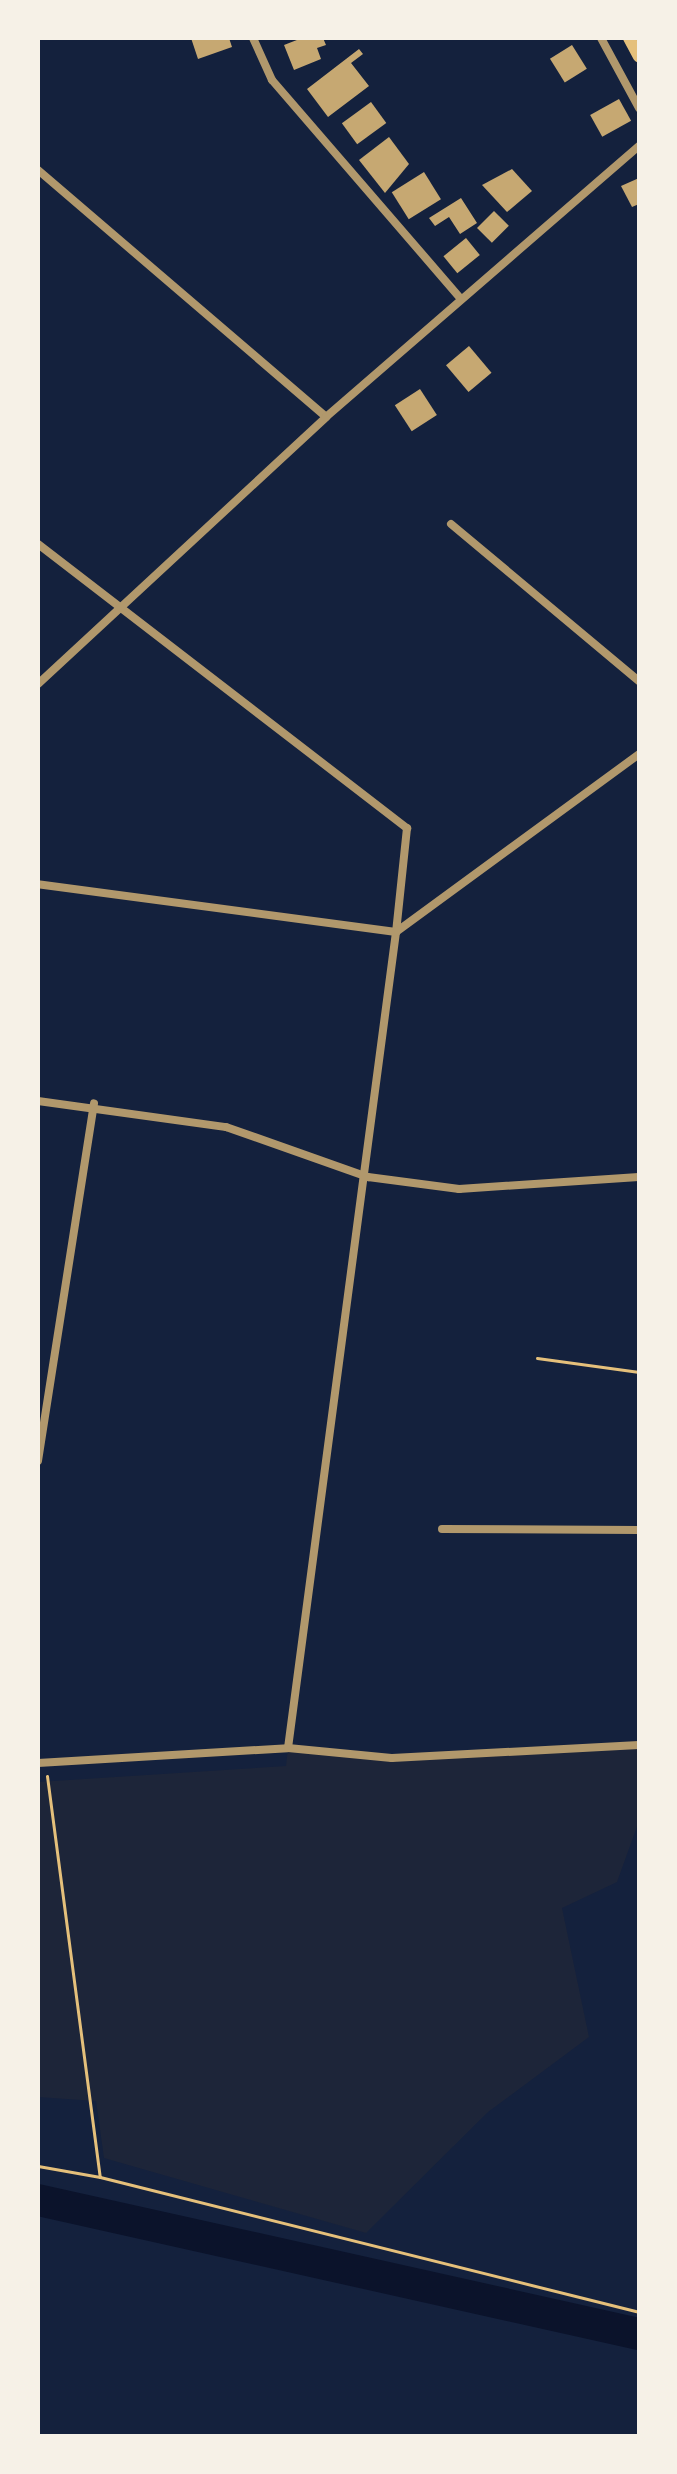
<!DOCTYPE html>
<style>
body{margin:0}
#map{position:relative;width:677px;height:2474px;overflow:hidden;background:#14213d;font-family:"Roboto Condensed",sans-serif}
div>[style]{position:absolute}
.green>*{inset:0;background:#1d2539}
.river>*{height:32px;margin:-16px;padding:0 16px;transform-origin:16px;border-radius:16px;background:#0b132b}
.building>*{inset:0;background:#c6a872;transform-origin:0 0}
.path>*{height:3px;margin:-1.5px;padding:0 1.5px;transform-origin:1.5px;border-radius:1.5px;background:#e5c07b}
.minor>*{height:8px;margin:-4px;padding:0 4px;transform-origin:4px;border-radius:4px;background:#b1986c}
.secondary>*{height:12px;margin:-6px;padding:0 6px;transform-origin:6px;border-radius:6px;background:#e5c07b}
span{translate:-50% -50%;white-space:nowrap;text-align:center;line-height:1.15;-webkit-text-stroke:8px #f6f1e7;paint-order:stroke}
.frame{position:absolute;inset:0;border:40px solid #f6f1e7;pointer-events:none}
</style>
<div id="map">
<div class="green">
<div style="clip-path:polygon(639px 1745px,639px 1821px,617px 1882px,562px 1908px,589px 2037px,488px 2112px,366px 2233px,104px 2158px,96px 2101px,38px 2097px,38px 1782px,286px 1766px,288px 1748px,392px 1758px)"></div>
</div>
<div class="river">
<div style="left:38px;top:2200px;width:616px;rotate:12.57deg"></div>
</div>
<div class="building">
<div style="clip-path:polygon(191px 38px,229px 38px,232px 47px,198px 59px)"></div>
<div style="clip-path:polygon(302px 38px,323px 38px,326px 45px,317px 48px,321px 59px,294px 70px,284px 45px)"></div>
<div style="left:572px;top:45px;width:28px;height:26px;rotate:58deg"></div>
<div style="clip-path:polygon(359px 49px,363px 54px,351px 63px,369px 86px,328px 117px,307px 89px)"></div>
<div style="left:619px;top:99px;width:25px;height:33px;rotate:61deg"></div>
<div style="left:371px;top:102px;width:26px;height:36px;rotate:54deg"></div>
<div style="clip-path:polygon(389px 137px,409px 164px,385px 193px,359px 160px)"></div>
<div style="clip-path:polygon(512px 169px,532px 191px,507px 212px,482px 185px)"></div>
<div style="left:424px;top:172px;width:32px;height:38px;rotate:58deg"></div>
<div style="clip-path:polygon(639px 178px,639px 204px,632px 207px,621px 186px)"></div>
<div style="clip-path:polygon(461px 198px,477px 223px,460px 234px,449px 217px,435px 226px,429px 218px)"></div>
<div style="left:494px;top:211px;width:21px;height:24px;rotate:45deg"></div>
<div style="left:466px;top:238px;width:22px;height:29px;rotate:51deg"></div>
<div style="left:469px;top:346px;width:35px;height:30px;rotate:50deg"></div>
<div style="left:420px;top:389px;width:31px;height:30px;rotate:57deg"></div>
</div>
<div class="path">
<div style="left:537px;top:1358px;width:103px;rotate:7.8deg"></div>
<div style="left:47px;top:1776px;width:404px;rotate:82.5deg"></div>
<div style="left:100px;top:2177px;width:556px;rotate:14.06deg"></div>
<div style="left:38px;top:2166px;width:63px;rotate:10.1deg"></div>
</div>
<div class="minor">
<div style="left:253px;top:38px;width:46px;rotate:65.7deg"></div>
<div style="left:272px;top:80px;width:289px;rotate:49.2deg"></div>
<div style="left:601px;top:38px;width:80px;rotate:61.5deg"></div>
<div style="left:38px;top:170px;width:379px;rotate:40.6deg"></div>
<div style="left:451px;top:524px;width:245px;rotate:39.9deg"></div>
<div style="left:38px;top:544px;width:466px;rotate:37.6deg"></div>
<div style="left:407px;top:828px;width:105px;rotate:96deg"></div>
<div style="left:396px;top:932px;width:361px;rotate:-172.4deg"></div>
<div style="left:38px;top:684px;width:393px;rotate:-42.8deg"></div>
<div style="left:326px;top:417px;width:414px;rotate:-40.9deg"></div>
<div style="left:38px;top:1101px;width:190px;rotate:7.9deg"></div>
<div style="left:226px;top:1127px;width:151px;rotate:19.4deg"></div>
<div style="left:368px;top:1177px;width:92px;rotate:7.5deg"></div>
<div style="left:459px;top:1189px;width:180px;rotate:-3.8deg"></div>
<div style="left:38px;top:1461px;width:362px;rotate:-81.1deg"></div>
<div style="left:442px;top:1529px;width:197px;rotate:0.3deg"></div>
<div style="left:288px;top:1748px;width:823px;rotate:-82.46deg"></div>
<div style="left:396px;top:932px;width:301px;rotate:-36.2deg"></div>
<div style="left:38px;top:1763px;width:250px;rotate:-3.4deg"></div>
<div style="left:288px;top:1748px;width:104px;rotate:5.5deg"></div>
<div style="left:392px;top:1758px;width:247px;rotate:-3deg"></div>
</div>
<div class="secondary">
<div style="left:629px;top:38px;width:21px;rotate:62deg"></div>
</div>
<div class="frame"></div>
</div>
